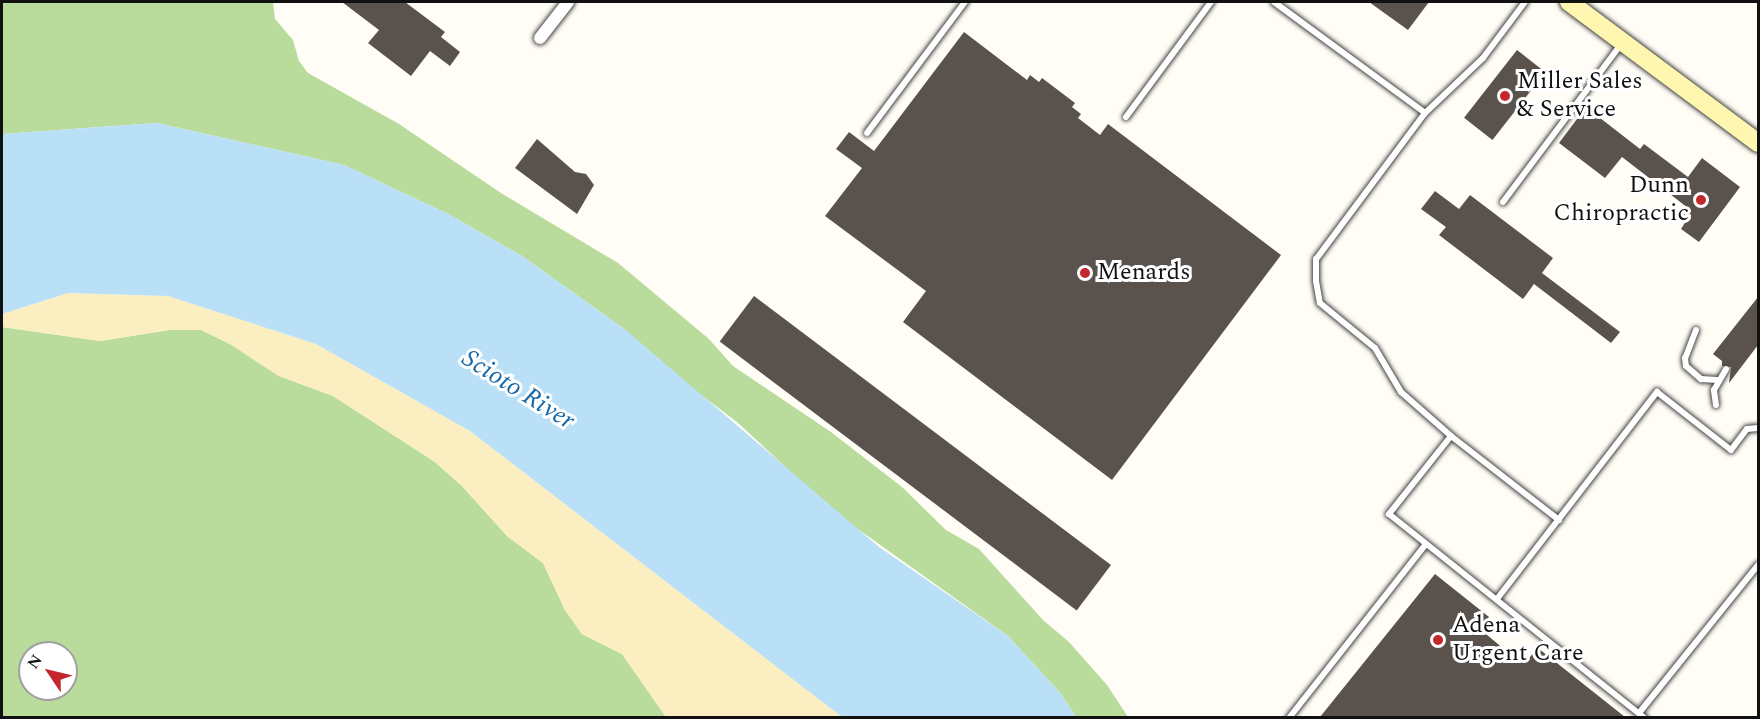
<!DOCTYPE html>
<style>
body{margin:0}
#map{position:relative;width:1760px;height:719px;overflow:hidden;background:#fffdf5;font-family:Spectral,serif}
div>[style]{position:absolute}
.forest>*{inset:0;background:#b9dc9c}
.sand>*{inset:0;background:#fbeec1}
.water>*{inset:0;background:#b9e0f7}
.building>*{inset:0;background:#5a524d;transform-origin:0 0}
.roads{filter:drop-shadow(0 0 2px #444) drop-shadow(0 0 2px #444)}
.lane>*{height:6px;margin:-3px;padding:0 3px;transform-origin:3px;border-radius:3px;background:#fff}
.street>*{height:12px;margin:-6px;padding:0 6px;transform-origin:6px;border-radius:6px;background:#fff}
.secondary>*{height:18px;margin:-9px;padding:0 9px;transform-origin:9px;border-radius:9px;background:#fff6b0}
.dots>*{width:16px;height:16px;translate:-50% -50%;box-sizing:border-box;border:3px solid #fff;border-radius:50%}
span{translate:-50% -50%;white-space:nowrap;text-align:center;line-height:1.15;-webkit-text-stroke:6px #fff;paint-order:stroke}
.poi-label{font-size:24px;color:#111}
.left{translate:0 -50%;text-align:left}
.right{translate:-100% -50%;text-align:right}
.water-label{font-size:26px;color:#1768a6;font-style:italic}
.frame{position:absolute;inset:0;border:3px solid #111;pointer-events:none}
.north{position:absolute;left:18px;top:641px;width:60px;height:60px;box-sizing:border-box;background:#fff;border:2px solid #a0a0a0;border-radius:50%;rotate:305deg;font-size:16px;font-weight:700;line-height:24px;text-align:center;color:#111}
.north::after{content:'';display:block;margin:auto;width:21px;height:27px;background:#c4262e;clip-path:polygon(50% 0,100% 100%,50% 72%,0 100%)}
</style>
<div id="map">
<div class="forest">
<div style="clip-path:polygon(2px 2px,273px 2px,275px 19px,293px 40px,299px 61px,308px 73px,399px 124px,501px 193px,618px 263px,709px 339px,733px 366px,831px 432px,902px 487px,946px 530px,979px 549px,1043px 620px,1069px 642px,1107px 685px,1128px 717px,1076px 717px,1061px 694px,1008px 636px,834px 512px,737px 422px,668px 370px,627px 331px,522px 256px,448px 214px,344px 165px,157px 123px,2px 134px)"></div>
<div style="clip-path:polygon(evenodd,2px 327px,100px 341px,169px 330px,201px 330px,230px 344px,279px 376px,333px 396px,435px 462px,462px 486px,507px 536px,543px 563px,565px 610px,582px 634px,622px 654px,666px 717px,2px 717px,2px 327px,30px 653px,66px 653px,66px 689px,30px 689px,30px 653px)"></div>
</div>
<div class="sand">
<div style="clip-path:polygon(68px 293px,168px 296px,316px 344px,470px 431px,842px 717px,666px 717px,622px 654px,582px 634px,565px 610px,543px 563px,507px 536px,462px 486px,435px 462px,333px 396px,279px 376px,230px 344px,201px 330px,169px 330px,100px 341px,2px 327px,2px 314px)"></div>
</div>
<div class="water">
<div style="clip-path:polygon(157px 123px,344px 165px,448px 214px,522px 256px,627px 331px,879px 547px,1008px 636px,1061px 694px,1076px 717px,842px 717px,470px 431px,316px 344px,168px 296px,68px 293px,2px 314px,2px 134px)"></div>
</div>
<div class="building">
<div style="clip-path:polygon(342px 2px,405px 2px,445px 32px,441px 37px,460px 52px,450px 66px,430px 51px,411px 76px,368px 43px,379px 30px)"></div>
<div style="clip-path:polygon(1369px 2px,1429px 2px,1408px 30px)"></div>
<div style="clip-path:polygon(964px 32px,1027px 80px,1030px 75px,1039px 82px,1042px 78px,1075px 103px,1072px 107px,1081px 114px,1078px 118px,1100px 135px,1108px 124px,1281px 255px,1112px 480px,903px 322px,926px 291px,825px 216px,862px 168px,836px 149px,849px 132px,874px 151px)"></div>
<div style="left:1517px;top:50px;width:36px;height:86px;rotate:38deg"></div>
<div style="clip-path:polygon(1586px 107px,1640px 149px,1644px 144px,1688px 177px,1702px 158px,1740px 187px,1699px 242px,1681px 229px,1688px 218px,1683px 214px,1688px 208px,1622px 157px,1605px 178px,1559px 143px)"></div>
<div style="clip-path:polygon(537px 139px,575px 172px,586px 174px,594px 185px,577px 214px,515px 168px)"></div>
<div style="clip-path:polygon(1435px 191px,1459px 209px,1470px 195px,1553px 258px,1542px 273px,1620px 332px,1611px 343px,1534px 284px,1523px 299px,1439px 235px,1446px 227px,1421px 209px)"></div>
<div style="left:754px;top:296px;width:447px;height:57px;rotate:37deg"></div>
<div style="clip-path:polygon(1758px 297px,1758px 345px,1729px 383px,1731px 367px,1722px 366px,1722px 361px,1713px 354px)"></div>
<div style="clip-path:polygon(1435px 574px,1489px 617px,1480px 629px,1511px 655px,1516px 649px,1528px 659px,1538px 648px,1625px 717px,1320px 717px)"></div>
</div>
<div class="roads">
<div class="lane">
<div style="left:1274px;top:2px;width:187px;rotate:36.3deg"></div>
<div style="left:1525px;top:2px;width:70px;rotate:126.9deg"></div>
<div style="left:1483px;top:58px;width:80px;rotate:136.5deg"></div>
<div style="left:1425px;top:113px;width:182px;rotate:126.7deg"></div>
<div style="left:1316px;top:259px;width:22px;rotate:90deg"></div>
<div style="left:1316px;top:281px;width:22px;rotate:80deg"></div>
<div style="left:1320px;top:303px;width:71px;rotate:39.3deg"></div>
<div style="left:1375px;top:348px;width:51px;rotate:59.4deg"></div>
<div style="left:1401px;top:392px;width:67px;rotate:41.3deg"></div>
<div style="left:1451px;top:436px;width:137px;rotate:37.9deg"></div>
<div style="left:1126px;top:117px;width:143px;rotate:-53.5deg"></div>
<div style="left:867px;top:133px;width:164px;rotate:-53.2deg"></div>
<div style="left:1503px;top:202px;width:197px;rotate:-53.2deg"></div>
<div style="left:1696px;top:330px;width:30px;rotate:111deg"></div>
<div style="left:1685px;top:358px;width:8px;rotate:83deg"></div>
<div style="left:1686px;top:366px;width:20px;rotate:41deg"></div>
<div style="left:1701px;top:379px;width:16px;rotate:4deg"></div>
<div style="left:1716px;top:405px;width:15px;rotate:-98deg"></div>
<div style="left:1714px;top:390px;width:24px;rotate:-60deg"></div>
<div style="left:1451px;top:436px;width:100px;rotate:128.5deg"></div>
<div style="left:1389px;top:514px;width:327px;rotate:38.6deg"></div>
<div style="left:1497px;top:599px;width:262px;rotate:-52.3deg"></div>
<div style="left:1657px;top:392px;width:94px;rotate:38.1deg"></div>
<div style="left:1731px;top:450px;width:26px;rotate:-53deg"></div>
<div style="left:1747px;top:429px;width:11px;rotate:-5deg"></div>
<div style="left:1639px;top:713px;width:190px;rotate:-51.2deg"></div>
<div style="left:1289px;top:718px;width:221px;rotate:-51.8deg"></div>
</div>
<div class="street">
<div style="left:540px;top:38px;width:46px;rotate:-52.1deg"></div>
</div>
<div class="secondary">
<div style="left:1569px;top:2px;width:236px;rotate:36.7deg"></div>
</div>
</div>
<div class="dots">
<div style="left:1505px;top:96px;background:#c4262e"></div>
<div style="left:1701px;top:200px;background:#c4262e"></div>
<div style="left:1085px;top:273px;background:#c4262e"></div>
<div style="left:1438px;top:640px;background:#c4262e"></div>
</div>
<div class="poi-label">
<span class="left" style="left:1517px;top:96px">Miller Sales<br>&amp; Service</span>
<span class="right" style="left:1689px;top:200px">Dunn<br>Chiropractic</span>
<span class="left" style="left:1097px;top:273px">Menards</span>
<span class="left" style="left:1452px;top:640px">Adena<br>Urgent Care</span>
</div>
<div class="water-label">
<span style="left:518px;top:390px;rotate:32deg">Scioto River</span>
</div>
<div class="frame"></div>
<div class="north">N</div>
</div>
